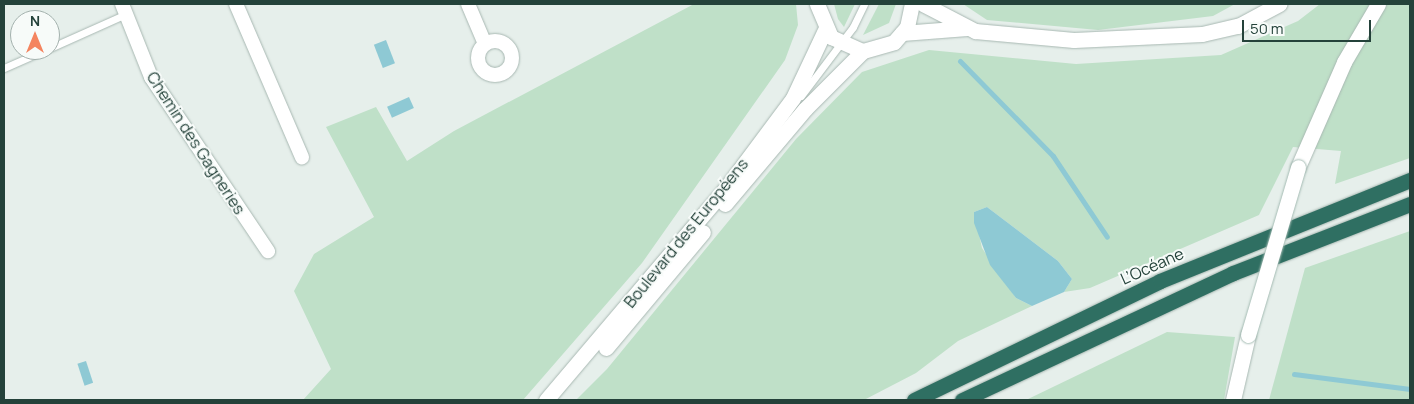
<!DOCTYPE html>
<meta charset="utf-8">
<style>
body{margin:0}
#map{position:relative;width:1414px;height:404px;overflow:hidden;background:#e6efeb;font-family:Manrope,sans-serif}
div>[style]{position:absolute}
.green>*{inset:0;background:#bfe0c8}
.water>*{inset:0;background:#8ec9d4;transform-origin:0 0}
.stream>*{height:5px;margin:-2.5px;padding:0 2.5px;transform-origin:2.5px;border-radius:2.5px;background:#8ec9d4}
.roads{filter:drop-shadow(0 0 1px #a8b8b2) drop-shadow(0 0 1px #a8b8b2)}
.service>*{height:7px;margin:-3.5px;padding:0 3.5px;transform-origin:3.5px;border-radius:3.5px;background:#fff}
.minor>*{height:14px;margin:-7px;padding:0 7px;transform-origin:7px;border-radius:7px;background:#fff}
.minor>.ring{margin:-7px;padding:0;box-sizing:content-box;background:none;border:14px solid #fff;border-radius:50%}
.secondary>*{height:15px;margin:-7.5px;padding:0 7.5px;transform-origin:7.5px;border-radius:7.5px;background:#fff}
.motorway>*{height:15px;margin:-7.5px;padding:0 7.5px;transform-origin:7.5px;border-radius:7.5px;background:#2f6f62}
.bridges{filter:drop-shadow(0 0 1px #a4bbb3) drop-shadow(0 0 1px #a4bbb3)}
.secondary-bridge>*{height:15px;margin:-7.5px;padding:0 7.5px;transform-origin:7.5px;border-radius:7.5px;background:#fff}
span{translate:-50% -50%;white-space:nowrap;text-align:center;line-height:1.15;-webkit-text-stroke:4px #f7fbf9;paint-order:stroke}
.street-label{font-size:16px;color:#24423a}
.frame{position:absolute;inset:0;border:5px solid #24423a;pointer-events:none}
.north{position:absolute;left:10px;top:10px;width:50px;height:50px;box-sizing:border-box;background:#f7fbf9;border:1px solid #a3b1ad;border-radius:50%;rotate:0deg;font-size:14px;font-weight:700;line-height:20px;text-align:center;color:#24423a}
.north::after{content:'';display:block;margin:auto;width:18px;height:22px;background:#f4845f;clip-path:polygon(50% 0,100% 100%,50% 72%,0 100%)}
.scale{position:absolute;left:1242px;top:20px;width:129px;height:22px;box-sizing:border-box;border:2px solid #24423a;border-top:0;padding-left:6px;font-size:15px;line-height:18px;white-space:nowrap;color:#24423a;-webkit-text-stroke:4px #f7fbf9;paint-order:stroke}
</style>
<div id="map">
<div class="green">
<div style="clip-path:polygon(694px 4px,796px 4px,798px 25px,785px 60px,642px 263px,523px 400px,303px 400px,331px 369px,294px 291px,314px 254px,374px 217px,326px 127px,376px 107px,407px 161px,454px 131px)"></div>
<div style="clip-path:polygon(834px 4px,855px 4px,844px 27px,838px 19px)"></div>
<div style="clip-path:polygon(879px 4px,896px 4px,889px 23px,863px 35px)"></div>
<div style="clip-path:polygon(963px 4px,1235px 4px,1213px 16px,1098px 30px,987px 20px)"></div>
<div style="clip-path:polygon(1320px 4px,1410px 4px,1410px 158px,1335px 184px,1341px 151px,1293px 147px,1259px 215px,1090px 288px,1064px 292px,1072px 279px,1058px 261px,987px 207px,974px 212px,982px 248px,1016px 298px,1032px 306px,958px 341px,916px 373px,864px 400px,576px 400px,607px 369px,796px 139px,862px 72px,929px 50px,1076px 64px,1221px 55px,1298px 21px)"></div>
<div style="clip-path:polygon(1410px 231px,1410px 400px,1269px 400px,1305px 268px)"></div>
<div style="clip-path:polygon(1167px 332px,1235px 337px,1224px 400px,1026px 400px)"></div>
</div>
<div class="water">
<div style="left:386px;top:40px;width:25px;height:13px;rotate:69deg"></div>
<div style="left:409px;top:97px;width:12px;height:24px;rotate:66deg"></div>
<div style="clip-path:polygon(987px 207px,1058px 261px,1072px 279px,1064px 292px,1032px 306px,1016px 298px,990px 265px,974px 223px,974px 212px)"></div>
<div style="left:86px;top:361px;width:23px;height:9px;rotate:72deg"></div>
</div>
<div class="stream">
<div style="left:960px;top:61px;width:133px;rotate:45.6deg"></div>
<div style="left:1053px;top:156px;width:97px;rotate:56.3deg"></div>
<div style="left:1294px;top:374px;width:117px;rotate:7.4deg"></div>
</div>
<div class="roads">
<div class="service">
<div style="left:50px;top:48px;width:83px;rotate:-24.1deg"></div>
<div style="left:4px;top:68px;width:45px;rotate:-23.7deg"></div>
<div style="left:801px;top:96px;width:86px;rotate:-53deg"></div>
<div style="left:853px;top:27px;width:25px;rotate:-64deg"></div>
</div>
<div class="minor">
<div style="left:122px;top:4px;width:79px;rotate:68.3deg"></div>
<div style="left:151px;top:77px;width:210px;rotate:56.1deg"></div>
<div style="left:236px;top:4px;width:167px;rotate:66.7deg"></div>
<div style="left:468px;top:4px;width:43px;rotate:67deg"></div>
<div class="ring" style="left:478px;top:41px;width:20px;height:20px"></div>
</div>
<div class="secondary">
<div style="left:817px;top:4px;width:36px;rotate:67deg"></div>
<div style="left:831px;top:37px;width:35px;rotate:24deg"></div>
<div style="left:863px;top:51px;width:32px;rotate:-16deg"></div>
<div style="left:894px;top:42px;width:20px;rotate:-49deg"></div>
<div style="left:907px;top:27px;width:24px;rotate:-78deg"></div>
<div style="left:923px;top:4px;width:59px;rotate:27.4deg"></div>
<div style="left:975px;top:31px;width:99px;rotate:5.2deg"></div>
<div style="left:1074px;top:40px;width:128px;rotate:-2.7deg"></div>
<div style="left:1202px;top:34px;width:37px;rotate:-13deg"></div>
<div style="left:1238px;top:26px;width:47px;rotate:-28.2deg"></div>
<div style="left:902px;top:33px;width:65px;rotate:-4.4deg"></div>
<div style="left:1298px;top:167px;width:115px;rotate:-66.3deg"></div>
<div style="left:1344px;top:62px;width:67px;rotate:-59.6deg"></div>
<div style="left:725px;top:204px;width:124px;rotate:-49.9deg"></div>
<div style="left:805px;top:109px;width:82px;rotate:-45deg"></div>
<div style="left:606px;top:348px;width:151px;rotate:-50.1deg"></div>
<div style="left:546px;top:400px;width:278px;rotate:-49.7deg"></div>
<div style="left:726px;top:188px;width:112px;rotate:-53.3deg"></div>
<div style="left:793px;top:98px;width:75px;rotate:-64.8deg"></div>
<div style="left:1233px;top:400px;width:67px;rotate:-77deg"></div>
</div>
<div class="motorway">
<div style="left:914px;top:400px;width:273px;rotate:-25.8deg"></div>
<div style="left:1160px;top:281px;width:270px;rotate:-22deg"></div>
<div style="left:962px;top:400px;width:299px;rotate:-25.1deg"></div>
<div style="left:1233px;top:273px;width:190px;rotate:-21.3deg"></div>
</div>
</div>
<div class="bridges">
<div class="secondary-bridge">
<div style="left:1248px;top:335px;width:175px;rotate:-73.4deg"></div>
</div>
</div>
<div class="street-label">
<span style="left:196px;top:143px;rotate:57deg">Chemin des Gagneries</span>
<span style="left:686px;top:233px;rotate:-51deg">Boulevard des Européens</span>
<span style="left:1152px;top:266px;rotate:-24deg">L’Océane</span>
</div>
<div class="frame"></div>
<div class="north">N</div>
<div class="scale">50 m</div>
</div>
